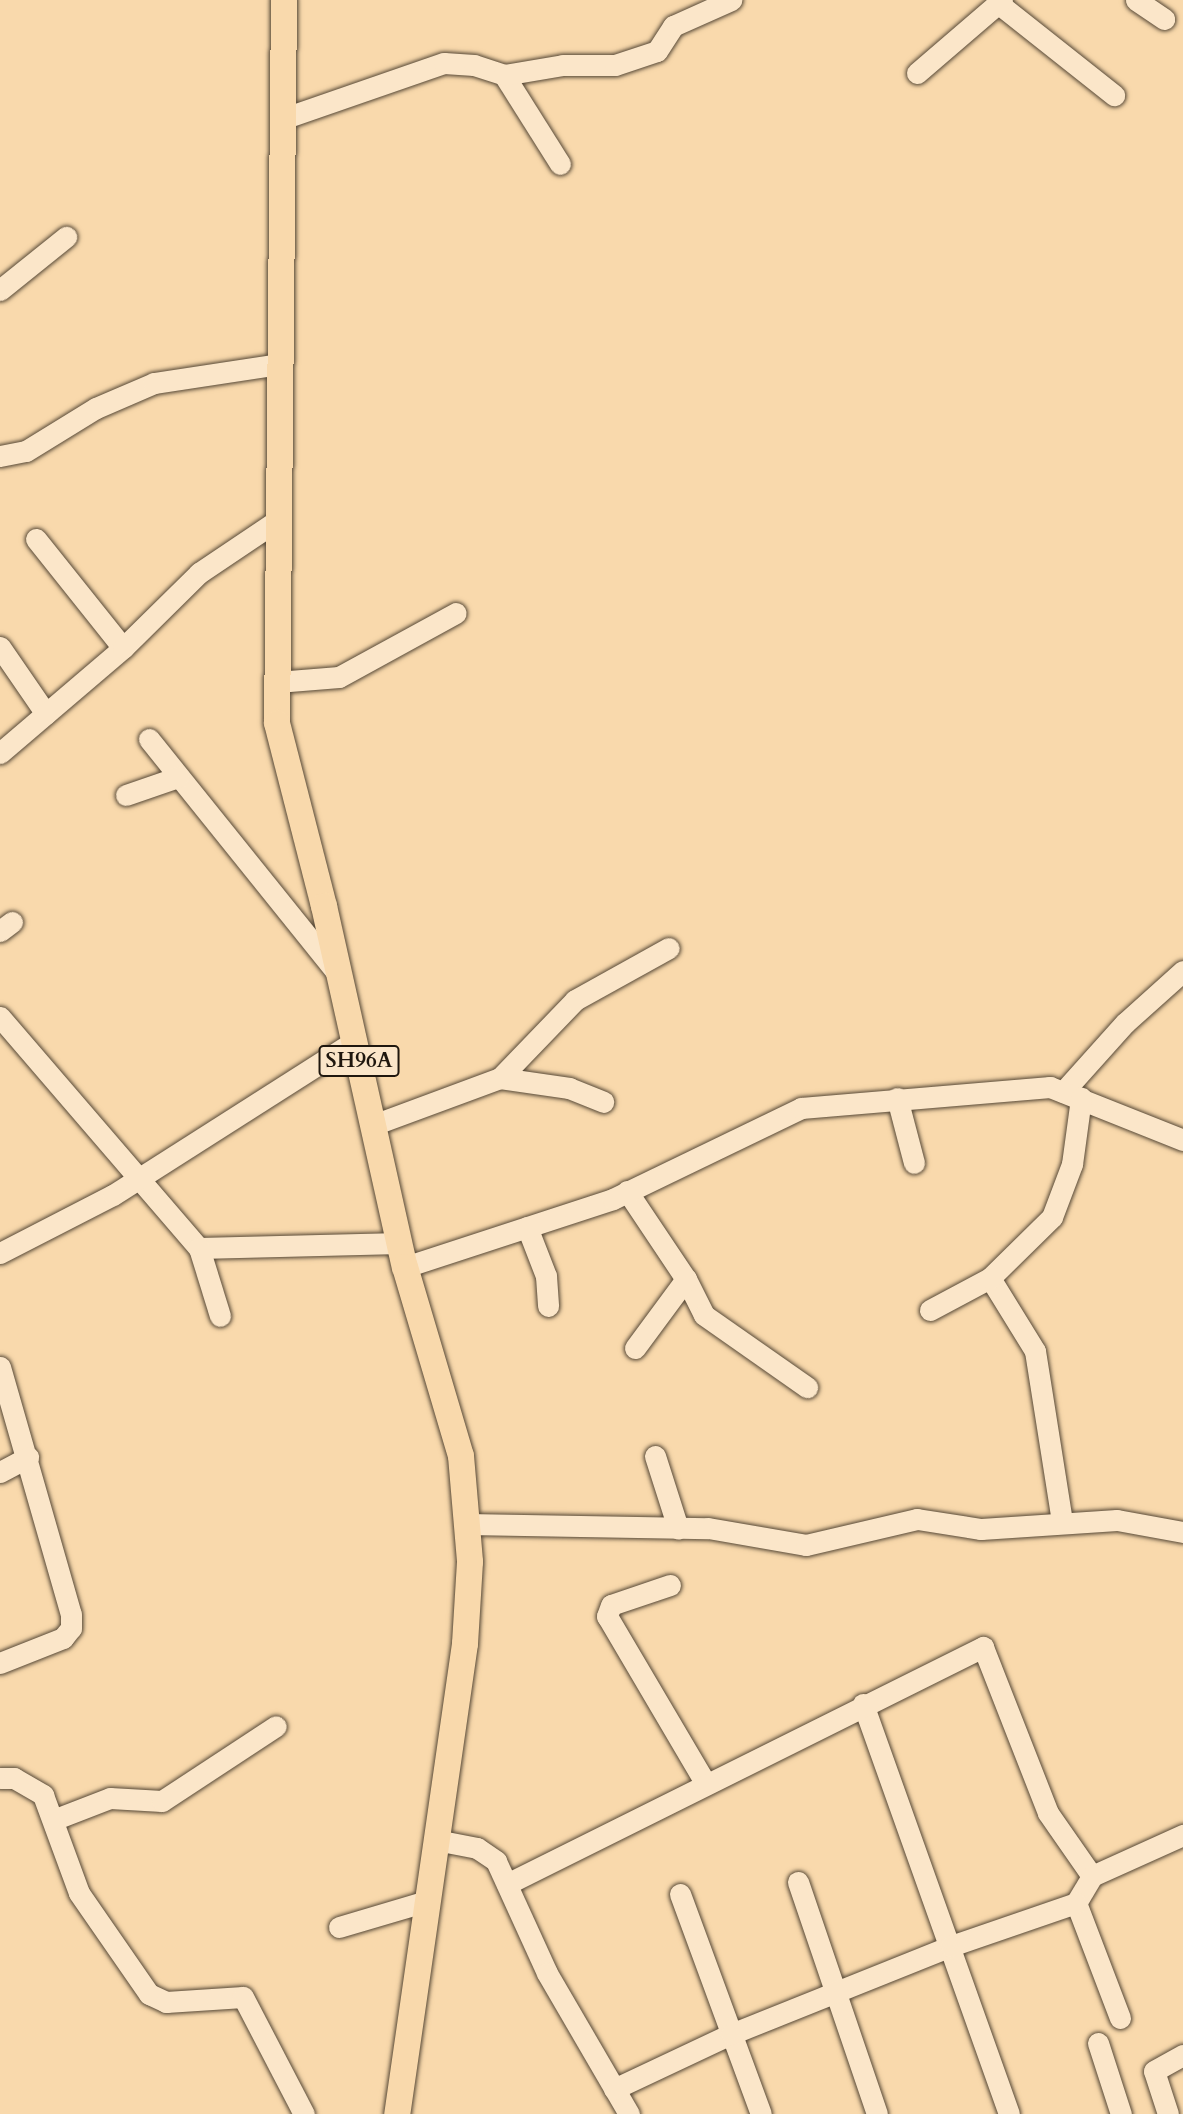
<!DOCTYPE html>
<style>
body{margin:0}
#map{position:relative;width:1183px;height:2114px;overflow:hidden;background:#f9d9ac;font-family:Cardo,serif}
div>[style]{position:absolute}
.roads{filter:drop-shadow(0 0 2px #564836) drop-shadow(0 0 2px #564836)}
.minor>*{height:21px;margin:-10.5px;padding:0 10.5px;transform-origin:10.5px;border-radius:10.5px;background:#fbe6c9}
.major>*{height:26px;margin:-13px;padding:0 13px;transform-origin:13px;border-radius:13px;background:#f9d9ac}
span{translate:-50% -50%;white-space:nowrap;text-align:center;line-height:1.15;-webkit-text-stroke:7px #fbe6c9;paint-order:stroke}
.shield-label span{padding:2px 5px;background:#fbe6c9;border:2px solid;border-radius:5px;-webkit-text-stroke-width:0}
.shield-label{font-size:21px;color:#1f170e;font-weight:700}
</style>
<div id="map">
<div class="roads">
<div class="minor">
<div style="left:1136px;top:0;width:34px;rotate:34deg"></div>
<div style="left:999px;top:4px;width:147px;rotate:38.4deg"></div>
<div style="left:917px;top:73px;width:112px;rotate:-40.7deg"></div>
<div style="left:504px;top:75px;width:105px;rotate:57.8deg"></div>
<div style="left:282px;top:119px;width:171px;rotate:-19.1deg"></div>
<div style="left:444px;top:63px;width:30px;rotate:4deg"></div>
<div style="left:474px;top:65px;width:32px;rotate:18deg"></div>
<div style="left:504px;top:75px;width:60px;rotate:-9.6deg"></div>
<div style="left:563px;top:65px;width:52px"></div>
<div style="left:615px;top:65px;width:44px;rotate:-18.4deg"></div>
<div style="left:657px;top:51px;width:30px;rotate:-57deg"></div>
<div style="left:673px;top:26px;width:64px;rotate:-24.1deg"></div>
<div style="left:0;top:290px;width:85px;rotate:-38.8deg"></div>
<div style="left:0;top:456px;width:26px;rotate:-11deg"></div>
<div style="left:26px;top:451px;width:82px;rotate:-31.6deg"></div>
<div style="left:96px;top:408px;width:63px;rotate:-23.3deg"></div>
<div style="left:154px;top:383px;width:127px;rotate:-8.6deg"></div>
<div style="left:36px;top:539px;width:139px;rotate:51.4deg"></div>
<div style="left:0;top:647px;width:81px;rotate:55.5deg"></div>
<div style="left:277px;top:682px;width:62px;rotate:-4.6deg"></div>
<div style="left:339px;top:677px;width:133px;rotate:-28.7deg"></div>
<div style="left:149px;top:739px;width:303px;rotate:51.2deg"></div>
<div style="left:0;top:753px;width:162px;rotate:-40.5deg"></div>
<div style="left:123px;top:648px;width:107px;rotate:-44.6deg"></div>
<div style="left:199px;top:573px;width:95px;rotate:-33.9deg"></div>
<div style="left:126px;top:795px;width:55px;rotate:-19.1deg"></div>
<div style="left:0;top:931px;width:15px;rotate:-37deg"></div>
<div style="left:0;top:1017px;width:305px;rotate:49.3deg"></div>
<div style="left:199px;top:1248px;width:201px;rotate:-1.4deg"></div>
<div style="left:500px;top:1078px;width:70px;rotate:8.2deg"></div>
<div style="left:569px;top:1088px;width:37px;rotate:22deg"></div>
<div style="left:1063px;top:1092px;width:93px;rotate:-48.1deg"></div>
<div style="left:1125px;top:1023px;width:78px;rotate:-41.9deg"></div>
<div style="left:897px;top:1098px;width:67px;rotate:75.3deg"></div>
<div style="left:373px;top:1125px;width:135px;rotate:-20.3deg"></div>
<div style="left:500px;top:1078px;width:108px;rotate:-46.1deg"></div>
<div style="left:575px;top:1000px;width:107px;rotate:-29deg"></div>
<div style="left:627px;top:1191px;width:106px;rotate:56.2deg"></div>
<div style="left:686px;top:1279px;width:40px;rotate:63.4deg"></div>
<div style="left:704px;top:1315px;width:126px;rotate:35deg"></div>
<div style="left:527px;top:1227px;width:53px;rotate:68.8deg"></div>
<div style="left:546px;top:1276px;width:30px;rotate:86deg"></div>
<div style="left:199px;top:1248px;width:71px;rotate:72.8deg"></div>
<div style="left:0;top:1253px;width:127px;rotate:-27.2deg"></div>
<div style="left:113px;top:1195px;width:287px;rotate:-32.5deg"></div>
<div style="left:405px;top:1267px;width:219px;rotate:-18.1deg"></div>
<div style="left:613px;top:1199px;width:209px;rotate:-25.8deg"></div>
<div style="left:801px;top:1108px;width:250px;rotate:-4.8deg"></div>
<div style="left:1050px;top:1087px;width:143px;rotate:21.7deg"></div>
<div style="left:990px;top:1278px;width:86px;rotate:58.3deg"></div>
<div style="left:1035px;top:1351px;width:172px;rotate:81deg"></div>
<div style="left:930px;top:1310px;width:68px;rotate:-28.1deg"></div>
<div style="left:990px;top:1278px;width:87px;rotate:-44.5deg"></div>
<div style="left:1052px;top:1217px;width:57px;rotate:-69.3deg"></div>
<div style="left:1072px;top:1164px;width:67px;rotate:-82.2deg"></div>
<div style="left:635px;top:1348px;width:86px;rotate:-53.5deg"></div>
<div style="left:0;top:1367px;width:257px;rotate:74deg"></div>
<div style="left:71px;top:1614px;width:14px;rotate:90deg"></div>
<div style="left:71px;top:1628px;width:13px;rotate:129deg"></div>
<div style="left:63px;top:1638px;width:68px;rotate:158.4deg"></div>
<div style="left:655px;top:1456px;width:76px;rotate:72.3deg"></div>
<div style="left:0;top:1472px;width:32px;rotate:-28deg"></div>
<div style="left:467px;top:1524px;width:241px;rotate:1deg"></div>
<div style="left:708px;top:1528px;width:99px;rotate:9.8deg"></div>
<div style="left:806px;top:1545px;width:114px;rotate:-13.2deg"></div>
<div style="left:917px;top:1519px;width:65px;rotate:8.9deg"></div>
<div style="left:981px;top:1529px;width:136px;rotate:-3.8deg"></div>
<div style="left:1117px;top:1520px;width:67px;rotate:10.3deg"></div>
<div style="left:670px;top:1585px;width:62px;rotate:161.3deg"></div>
<div style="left:611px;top:1605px;width:12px;rotate:110deg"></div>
<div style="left:607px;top:1616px;width:191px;rotate:59.5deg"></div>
<div style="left:863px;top:1704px;width:435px;rotate:70.4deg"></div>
<div style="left:0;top:1778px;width:14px"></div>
<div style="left:14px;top:1778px;width:34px;rotate:30deg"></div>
<div style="left:43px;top:1795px;width:104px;rotate:69.8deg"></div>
<div style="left:79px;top:1893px;width:123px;rotate:55.3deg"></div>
<div style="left:149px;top:1994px;width:19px;rotate:25deg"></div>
<div style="left:166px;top:2002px;width:77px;rotate:-3.7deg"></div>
<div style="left:243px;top:1997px;width:132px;rotate:62.5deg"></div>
<div style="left:53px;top:1820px;width:61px;rotate:-21.1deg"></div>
<div style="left:110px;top:1798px;width:52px;rotate:3.3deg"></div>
<div style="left:162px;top:1801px;width:136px;rotate:-33.3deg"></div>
<div style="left:436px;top:1840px;width:42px;rotate:11deg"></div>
<div style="left:477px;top:1848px;width:23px;rotate:34deg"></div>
<div style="left:496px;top:1861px;width:123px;rotate:65.5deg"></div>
<div style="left:547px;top:1973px;width:163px;rotate:59.8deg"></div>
<div style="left:798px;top:1882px;width:245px;rotate:71.2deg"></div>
<div style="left:507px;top:1884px;width:532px;rotate:-26.47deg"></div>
<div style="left:983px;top:1647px;width:178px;rotate:68.6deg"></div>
<div style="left:1048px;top:1813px;width:77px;rotate:55.1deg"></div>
<div style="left:680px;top:1894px;width:234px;rotate:69.8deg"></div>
<div style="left:339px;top:1927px;width:92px;rotate:-16.5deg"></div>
<div style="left:1120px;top:2018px;width:123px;rotate:-110.9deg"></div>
<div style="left:1076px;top:1903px;width:31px;rotate:-59deg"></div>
<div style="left:1092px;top:1876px;width:100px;rotate:-24.3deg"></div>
<div style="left:1098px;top:2043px;width:75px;rotate:72.1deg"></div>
<div style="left:614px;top:2089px;width:129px;rotate:-25.2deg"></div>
<div style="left:731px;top:2034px;width:237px;rotate:-21.8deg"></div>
<div style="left:951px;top:1946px;width:132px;rotate:-19deg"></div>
<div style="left:1168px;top:2114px;width:45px;rotate:-108deg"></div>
<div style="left:1154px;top:2071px;width:33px;rotate:-29deg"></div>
</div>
<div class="major">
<div style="left:284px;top:0;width:723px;rotate:90.55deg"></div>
<div style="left:277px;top:723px;width:189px;rotate:75.6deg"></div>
<div style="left:324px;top:906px;width:370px;rotate:77.4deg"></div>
<div style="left:405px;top:1267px;width:197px;rotate:73.5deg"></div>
<div style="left:461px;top:1456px;width:106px;rotate:85.1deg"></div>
<div style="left:470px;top:1562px;width:82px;rotate:93.5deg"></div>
<div style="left:465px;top:1644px;width:475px;rotate:98.2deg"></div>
</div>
</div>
<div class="shield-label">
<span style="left:359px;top:1061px">SH96A</span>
</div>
</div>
